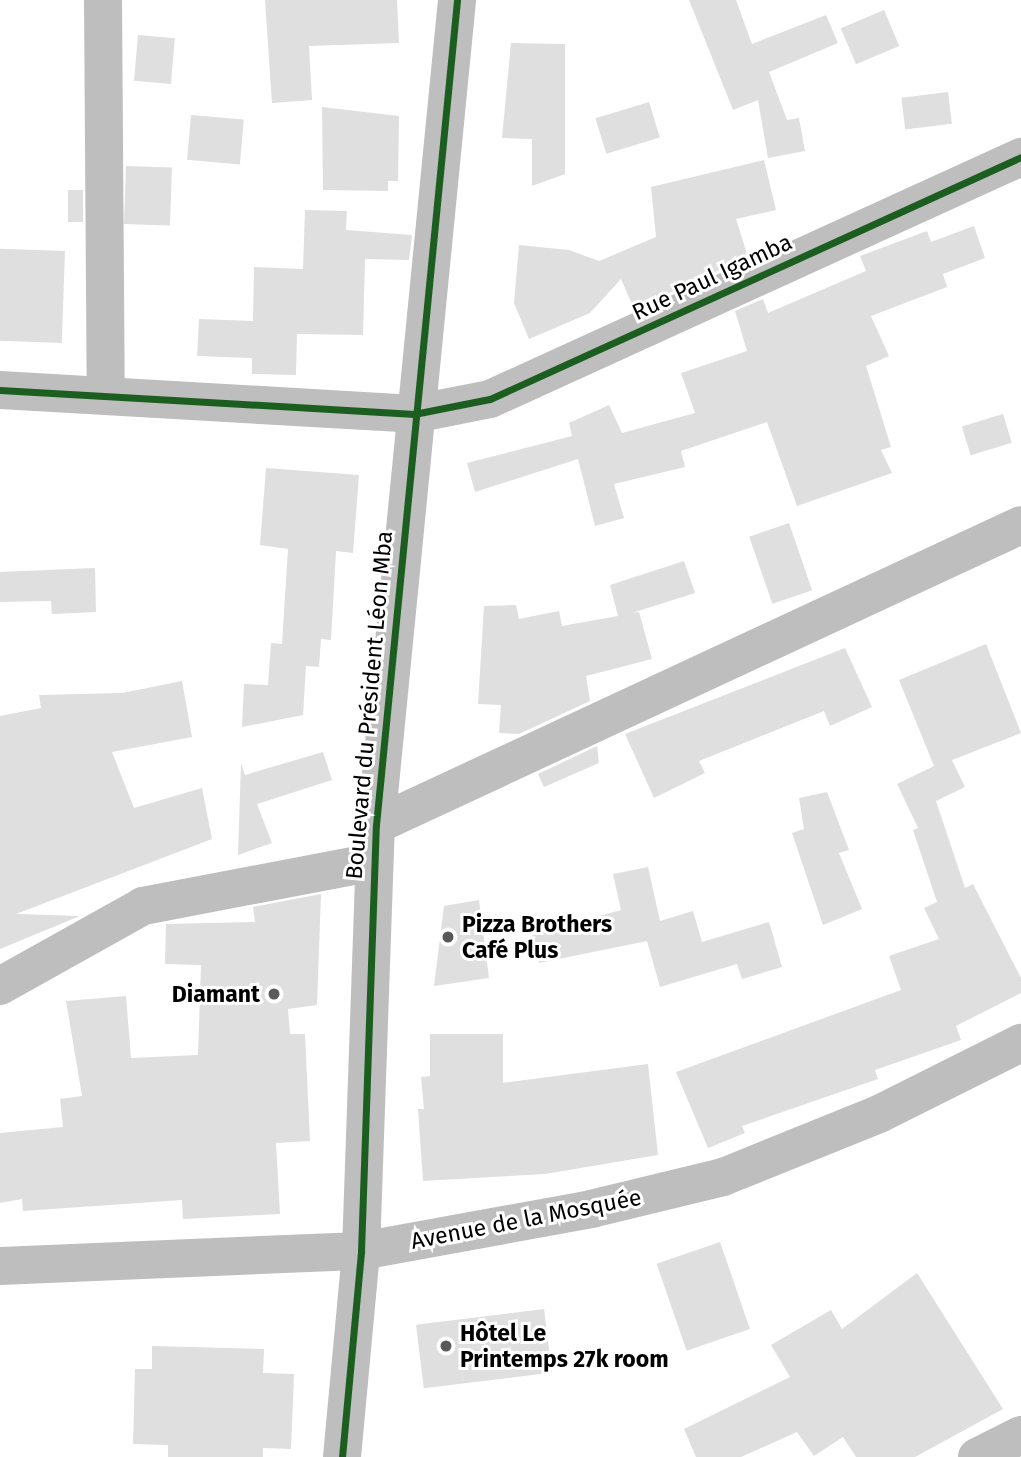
<!DOCTYPE html>
<meta charset="utf-8">
<style>
body{margin:0}
#map{position:relative;width:1021px;height:1457px;overflow:hidden;background:#fff;font-family:"Fira Sans",sans-serif}
div>[style]{position:absolute}
.building>*{inset:0;background:#dfdfdf;transform-origin:0 0}
.minor>*{height:38px;margin:-19px;padding:0 19px;transform-origin:19px;border-radius:19px;background:#bebebe}
.cycleway>*{height:7px;margin:-3.5px;padding:0 3.5px;transform-origin:3.5px;border-radius:3.5px;background:#1b5e20}
.dots>*{width:19px;height:19px;translate:-50% -50%;box-sizing:border-box;border:4px solid #fff;border-radius:50%}
span{translate:-50% -50%;white-space:nowrap;text-align:center;line-height:1.15;-webkit-text-stroke:6px #fff;paint-order:stroke}
.street-label{font-size:23px;color:#000}
.poi-label{font-size:23px;color:#000;font-weight:700}
.left{translate:0 -50%;text-align:left}
.right{translate:-100% -50%;text-align:right}
</style>
<div id="map">
<div class="building">
<div style="clip-path:polygon(265px 0,397px 0,399px 43px,309px 46px,312px 100px,272px 103px)"></div>
<div style="clip-path:polygon(689px 0,736px 0,752px 44px,826px 15px,838px 43px,769px 72px,787px 120px,799px 118px,805px 151px,768px 158px,758px 100px,733px 110px)"></div>
<div style="left:884px;top:10px;width:39px;height:47px;rotate:67deg"></div>
<div style="left:138px;top:35px;width:37px;height:46px;rotate:5deg"></div>
<div style="clip-path:polygon(511px 43px,565px 44px,565px 174px,532px 186px,532px 139px,502px 138px)"></div>
<div style="left:948px;top:92px;width:32px;height:47px;rotate:83deg"></div>
<div style="left:649px;top:102px;width:37px;height:56px;rotate:73deg"></div>
<div style="clip-path:polygon(322px 107px,399px 116px,398px 181px,388px 181px,388px 191px,323px 190px)"></div>
<div style="left:191px;top:115px;width:53px;height:45px;rotate:5deg"></div>
<div style="clip-path:polygon(764px 160px,776px 210px,736px 219px,748px 257px,634px 309px,621px 279px,590px 313px,529px 339px,514px 303px,519px 245px,569px 250px,599px 261px,656px 237px,651px 187px)"></div>
<div style="left:126px;top:166px;width:46px;height:58px;rotate:2deg"></div>
<div style="left:68px;top:190px;width:15px;height:32px"></div>
<div style="clip-path:polygon(305px 210px,347px 211px,346px 230px,412px 235px,409px 260px,365px 259px,363px 335px,297px 334px,296px 375px,252px 374px,252px 358px,197px 356px,199px 319px,253px 321px,254px 267px,303px 269px)"></div>
<div style="clip-path:polygon(974px 226px,985px 258px,943px 274px,947px 287px,871px 316px,889px 356px,866px 366px,891px 447px,881px 450px,892px 473px,797px 506px,767px 422px,681px 451px,685px 467px,614px 484px,624px 518px,595px 526px,578px 459px,475px 492px,467px 463px,572px 436px,569px 423px,609px 405px,622px 433px,695px 413px,681px 373px,747px 351px,735px 311px,763px 299px,768px 313px,866px 271px,860px 256px,927px 231px,931px 242px)"></div>
<div style="left:65px;top:251px;width:92px;height:65px;rotate:92deg"></div>
<div style="left:1003px;top:414px;width:30px;height:43px;rotate:73deg"></div>
<div style="clip-path:polygon(266px 468px,359px 475px,353px 553px,336px 551px,331px 640px,321px 639px,319px 667px,306px 666px,303px 715px,242px 727px,244px 684px,268px 685px,271px 643px,282px 644px,288px 549px,260px 545px)"></div>
<div style="left:789px;top:523px;width:71px;height:42px;rotate:71deg"></div>
<div style="clip-path:polygon(684px 561px,695px 593px,632px 613px,639px 612px,652px 659px,586px 676px,590px 701px,519px 734px,499px 733px,501px 705px,478px 704px,484px 606px,516px 605px,519px 619px,559px 611px,562px 626px,618px 616px,610px 585px)"></div>
<div style="clip-path:polygon(95px 568px,96px 612px,52px 614px,51px 601px,0 602px,0 572px)"></div>
<div style="clip-path:polygon(986px 644px,1021px 733px,952px 760px,965px 787px,936px 801px,965px 888px,973px 884px,1021px 978px,1021px 993px,956px 1026px,961px 1040px,875px 1070px,878px 1079px,742px 1126px,745px 1133px,708px 1148px,676px 1072px,901px 990px,889px 956px,939px 939px,924px 908px,937px 902px,913px 830px,918px 828px,897px 784px,934px 766px,899px 680px)"></div>
<div style="clip-path:polygon(845px 648px,872px 707px,830px 726px,824px 711px,699px 761px,705px 773px,654px 798px,625px 734px)"></div>
<div style="clip-path:polygon(182px 681px,192px 737px,112px 752px,134px 808px,202px 788px,212px 839px,16px 914px,80px 916px,0 949px,0 716px,41px 708px,39px 695px,122px 693px)"></div>
<div style="clip-path:polygon(597px 746px,599px 763px,544px 787px,538px 774px)"></div>
<div style="clip-path:polygon(323px 752px,332px 780px,257px 804px,272px 843px,238px 855px,241px 763px,245px 775px)"></div>
<div style="clip-path:polygon(827px 792px,849px 850px,839px 853px,862px 909px,823px 925px,792px 833px,804px 829px,799px 798px)"></div>
<div style="clip-path:polygon(648px 867px,660px 921px,693px 911px,702px 942px,769px 922px,782px 967px,742px 979px,737px 964px,660px 987px,647px 941px,539px 963px,532px 935px,621px 910px,613px 874px)"></div>
<div style="clip-path:polygon(321px 894px,317px 1005px,288px 1009px,290px 1034px,305px 1034px,310px 1141px,276px 1143px,280px 1214px,183px 1219px,182px 1200px,23px 1211px,22px 1199px,0 1203px,0 1133px,63px 1127px,60px 1099px,82px 1096px,66px 1001px,126px 996px,131px 1058px,198px 1055px,201px 965px,165px 964px,166px 924px,255px 922px,253px 907px)"></div>
<div style="clip-path:polygon(479px 900px,489px 978px,434px 986px,444px 906px)"></div>
<div style="clip-path:polygon(430px 1034px,503px 1034px,503px 1083px,648px 1064px,658px 1155px,545px 1174px,423px 1181px,418px 1109px,424px 1109px,421px 1077px,430px 1076px)"></div>
<div style="left:720px;top:1242px;width:92px;height:67px;rotate:71deg"></div>
<div style="clip-path:polygon(917px 1273px,1003px 1409px,915px 1457px,856px 1457px,843px 1437px,814px 1456px,797px 1432px,741px 1457px,696px 1457px,684px 1429px,790px 1377px,771px 1345px,831px 1310px,842px 1329px)"></div>
<div style="left:544px;top:1309px;width:64px;height:129px;rotate:83deg"></div>
<div style="clip-path:polygon(152px 1346px,264px 1349px,263px 1373px,294px 1374px,291px 1449px,263px 1448px,263px 1457px,168px 1457px,168px 1445px,133px 1444px,135px 1369px,152px 1369px)"></div>
</div>
<div class="minor">
<div style="left:103px;top:0;width:394px;rotate:89.6deg"></div>
<div style="left:0;top:390px;width:415px;rotate:3.3deg"></div>
<div style="left:414px;top:414px;width:77px;rotate:-11.2deg"></div>
<div style="left:490px;top:399px;width:584px;rotate:-24.5deg"></div>
<div style="left:376px;top:825px;width:711px;rotate:-24.94deg"></div>
<div style="left:0;top:986px;width:164px;rotate:-29.2deg"></div>
<div style="left:143px;top:906px;width:235px;rotate:-10.8deg"></div>
<div style="left:0;top:1266px;width:361px;rotate:-2.4deg"></div>
<div style="left:361px;top:1251px;width:234px;rotate:-10.3deg"></div>
<div style="left:591px;top:1209px;width:136px;rotate:-13.6deg"></div>
<div style="left:723px;top:1177px;width:168px;rotate:-22deg"></div>
<div style="left:879px;top:1114px;width:159px;rotate:-26.6deg"></div>
<div style="left:342px;top:1457px;width:207px;rotate:-84.7deg"></div>
<div style="left:361px;top:1251px;width:426px;rotate:-88deg"></div>
<div style="left:376px;top:825px;width:829px;rotate:-84.39deg"></div>
<div style="left:977px;top:1457px;width:49px;rotate:-26.6deg"></div>
</div>
<div class="cycleway">
<div style="left:0;top:390px;width:415px;rotate:3.3deg"></div>
<div style="left:414px;top:414px;width:77px;rotate:-11.2deg"></div>
<div style="left:490px;top:399px;width:584px;rotate:-24.5deg"></div>
<div style="left:342px;top:1457px;width:207px;rotate:-84.7deg"></div>
<div style="left:361px;top:1251px;width:426px;rotate:-88deg"></div>
<div style="left:376px;top:825px;width:829px;rotate:-84.39deg"></div>
</div>
<div class="dots">
<div style="left:448px;top:937px;background:#595959"></div>
<div style="left:274px;top:994px;background:#595959"></div>
<div style="left:446px;top:1346px;background:#595959"></div>
</div>
<div class="street-label">
<span style="left:712px;top:277px;rotate:-25deg">Rue Paul Igamba</span>
<span style="left:369px;top:705px;rotate:-85deg">Boulevard du Président Léon Mba</span>
<span style="left:526px;top:1219px;rotate:-11deg">Avenue de la Mosquée</span>
</div>
<div class="poi-label">
<span class="left" style="left:462px;top:937px">Pizza Brothers<br>Café Plus</span>
<span class="right" style="left:260px;top:994px">Diamant</span>
<span class="left" style="left:460px;top:1346px">Hôtel Le<br>Printemps 27k room</span>
</div>
</div>
